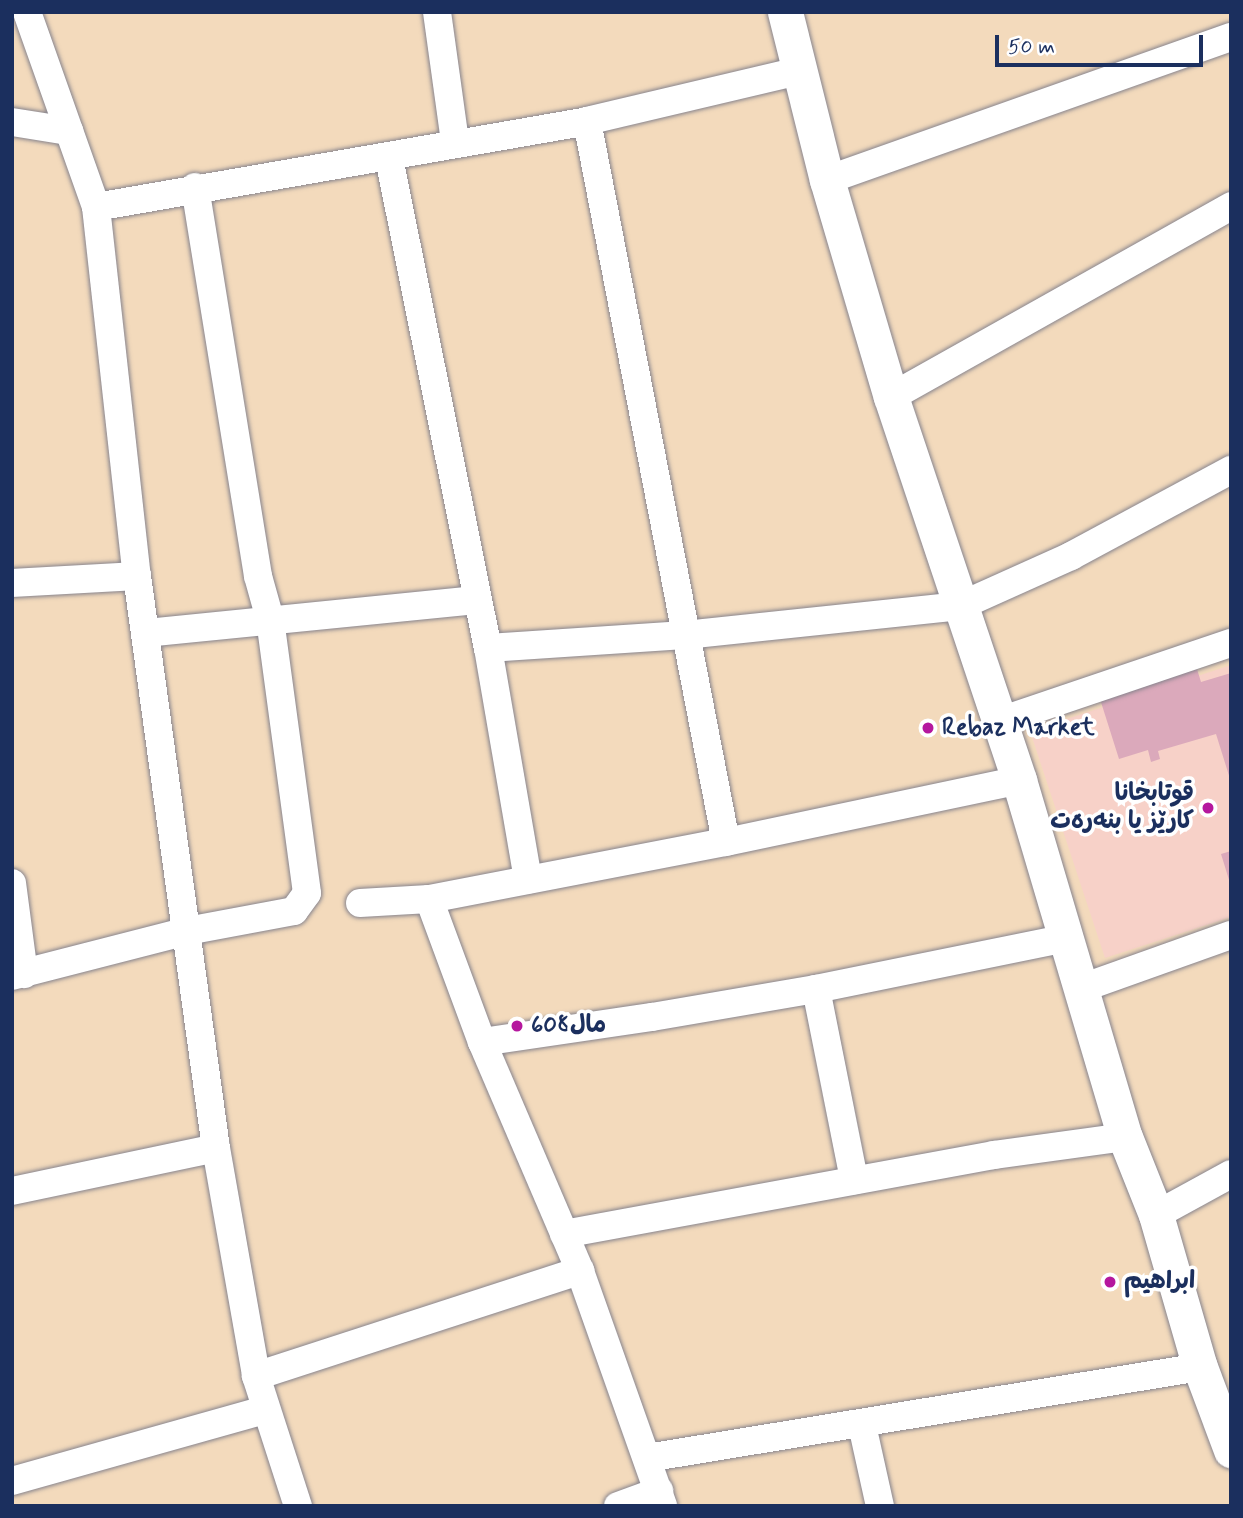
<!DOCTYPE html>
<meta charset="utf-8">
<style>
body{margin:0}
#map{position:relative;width:1243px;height:1518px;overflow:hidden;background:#f3dabc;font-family:Mynerve,"Playpen Sans Arabic",sans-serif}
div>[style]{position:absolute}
.built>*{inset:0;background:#f7d1c8}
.building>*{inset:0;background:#dba9bb}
.roads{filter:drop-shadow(0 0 2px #87848d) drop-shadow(0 0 2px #87848d)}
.minor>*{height:28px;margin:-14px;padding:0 14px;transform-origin:14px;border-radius:14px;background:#fff}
.tertiary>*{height:35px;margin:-17.5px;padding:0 17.5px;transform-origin:17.5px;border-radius:17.5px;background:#fff}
.dots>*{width:19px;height:19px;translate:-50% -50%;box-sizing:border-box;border:4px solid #fff;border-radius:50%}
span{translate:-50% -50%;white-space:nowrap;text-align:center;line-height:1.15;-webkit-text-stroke:7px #fff;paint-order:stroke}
.poi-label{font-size:24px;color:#1b2f5e;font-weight:700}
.left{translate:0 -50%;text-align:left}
.right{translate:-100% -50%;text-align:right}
.frame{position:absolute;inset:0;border:14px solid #1b2f5e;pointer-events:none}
.scale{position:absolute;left:995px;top:35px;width:208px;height:32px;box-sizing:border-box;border:4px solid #1b2f5e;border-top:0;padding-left:9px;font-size:21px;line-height:24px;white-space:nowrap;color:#1b2f5e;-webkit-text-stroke:5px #fff;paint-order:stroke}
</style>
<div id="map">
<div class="built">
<div style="clip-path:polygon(1231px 665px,1231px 917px,1105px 958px,1030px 731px)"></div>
</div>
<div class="building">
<div style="clip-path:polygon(1197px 669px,1201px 682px,1231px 673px,1231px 782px,1216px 734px,1158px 751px,1160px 759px,1151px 762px,1148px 750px,1119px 759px,1100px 699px)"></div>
<div style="clip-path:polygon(1231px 851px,1231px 883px,1230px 883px,1221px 854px)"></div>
</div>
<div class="roads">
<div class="minor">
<div style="left:27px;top:12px;width:207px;rotate:70.5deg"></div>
<div style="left:96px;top:207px;width:371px;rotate:83.7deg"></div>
<div style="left:137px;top:576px;width:577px;rotate:82.14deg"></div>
<div style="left:216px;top:1148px;width:231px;rotate:80deg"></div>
<div style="left:256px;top:1376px;width:137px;rotate:72.1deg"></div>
<div style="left:437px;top:12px;width:131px;rotate:82.1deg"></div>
<div style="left:587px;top:121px;width:734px;rotate:79.09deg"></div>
<div style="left:12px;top:122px;width:58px;rotate:9deg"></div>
<div style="left:389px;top:158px;width:500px;rotate:78.6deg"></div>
<div style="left:488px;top:648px;width:235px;rotate:80.2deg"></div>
<div style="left:827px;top:180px;width:429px;rotate:-19.5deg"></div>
<div style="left:96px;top:207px;width:498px;rotate:-9.9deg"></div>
<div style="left:587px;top:121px;width:217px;rotate:-13.3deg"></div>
<div style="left:891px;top:397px;width:390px;rotate:-29.3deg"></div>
<div style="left:12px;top:583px;width:125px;rotate:-3.2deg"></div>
<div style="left:146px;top:633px;width:333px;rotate:-5.7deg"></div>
<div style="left:488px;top:648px;width:197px;rotate:-3.8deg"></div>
<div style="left:685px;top:635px;width:277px;rotate:-6deg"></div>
<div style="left:960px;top:606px;width:122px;rotate:-24.2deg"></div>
<div style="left:1071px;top:556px;width:182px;rotate:-28.3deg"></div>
<div style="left:1000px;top:721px;width:244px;rotate:-18.7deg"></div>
<div style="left:12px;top:883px;width:92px;rotate:82.5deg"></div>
<div style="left:429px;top:899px;width:153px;rotate:69.7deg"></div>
<div style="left:482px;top:1042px;width:249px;rotate:66.8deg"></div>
<div style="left:580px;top:1271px;width:249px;rotate:70.5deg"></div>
<div style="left:360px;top:903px;width:69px;rotate:-3.3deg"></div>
<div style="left:429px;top:899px;width:302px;rotate:-10.9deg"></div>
<div style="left:726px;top:842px;width:299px;rotate:-11.9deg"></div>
<div style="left:12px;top:976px;width:181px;rotate:-14.4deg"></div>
<div style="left:187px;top:931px;width:109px;rotate:-10.6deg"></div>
<div style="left:294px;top:911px;width:22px;rotate:-54deg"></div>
<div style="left:307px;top:893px;width:276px;rotate:-97.7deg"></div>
<div style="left:270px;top:619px;width:45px;rotate:-105.6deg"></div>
<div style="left:258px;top:576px;width:394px;rotate:-99.2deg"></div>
<div style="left:1082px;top:988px;width:158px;rotate:-19.6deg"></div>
<div style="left:816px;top:989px;width:195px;rotate:78.7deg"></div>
<div style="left:482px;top:1042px;width:172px;rotate:-8.4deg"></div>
<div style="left:652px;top:1017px;width:166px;rotate:-9.7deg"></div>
<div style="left:816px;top:989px;width:255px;rotate:-11.5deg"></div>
<div style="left:12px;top:1191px;width:208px;rotate:-11.9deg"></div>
<div style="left:1156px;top:1215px;width:85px;rotate:-28.7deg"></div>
<div style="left:564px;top:1234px;width:437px;rotate:-10.4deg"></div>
<div style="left:994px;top:1155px;width:132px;rotate:-7.8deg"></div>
<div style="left:256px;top:1376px;width:341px;rotate:-18deg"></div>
<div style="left:862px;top:1425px;width:83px;rotate:77.5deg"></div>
<div style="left:647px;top:1458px;width:560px;rotate:-9.34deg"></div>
<div style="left:12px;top:1481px;width:263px;rotate:-15.7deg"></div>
<div style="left:618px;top:1506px;width:44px;rotate:-20.1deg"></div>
</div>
<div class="tertiary">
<div style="left:785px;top:12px;width:173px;rotate:76deg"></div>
<div style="left:827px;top:180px;width:226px;rotate:73.6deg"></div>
<div style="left:891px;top:397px;width:404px;rotate:71.5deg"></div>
<div style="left:1019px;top:780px;width:372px;rotate:73.5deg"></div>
<div style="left:1125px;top:1137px;width:84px;rotate:68.3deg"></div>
<div style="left:1156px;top:1215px;width:158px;rotate:73.9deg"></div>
<div style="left:1200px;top:1367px;width:89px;rotate:69.5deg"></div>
</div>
</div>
<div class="dots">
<div style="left:928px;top:728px;background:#b5179e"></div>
<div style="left:1208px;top:808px;background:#b5179e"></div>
<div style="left:517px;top:1026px;background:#b5179e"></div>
<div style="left:1110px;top:1282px;background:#b5179e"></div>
</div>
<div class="poi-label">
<span class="left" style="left:942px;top:728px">Rebaz Market</span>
<span class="right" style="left:1194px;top:808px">قوتابخانا<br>کارێز یا بنەرەت</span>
<span class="left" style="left:531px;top:1026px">مال608</span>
<span class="left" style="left:1124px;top:1282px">ابراهيم</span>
</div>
<div class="frame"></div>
<div class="scale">50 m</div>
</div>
